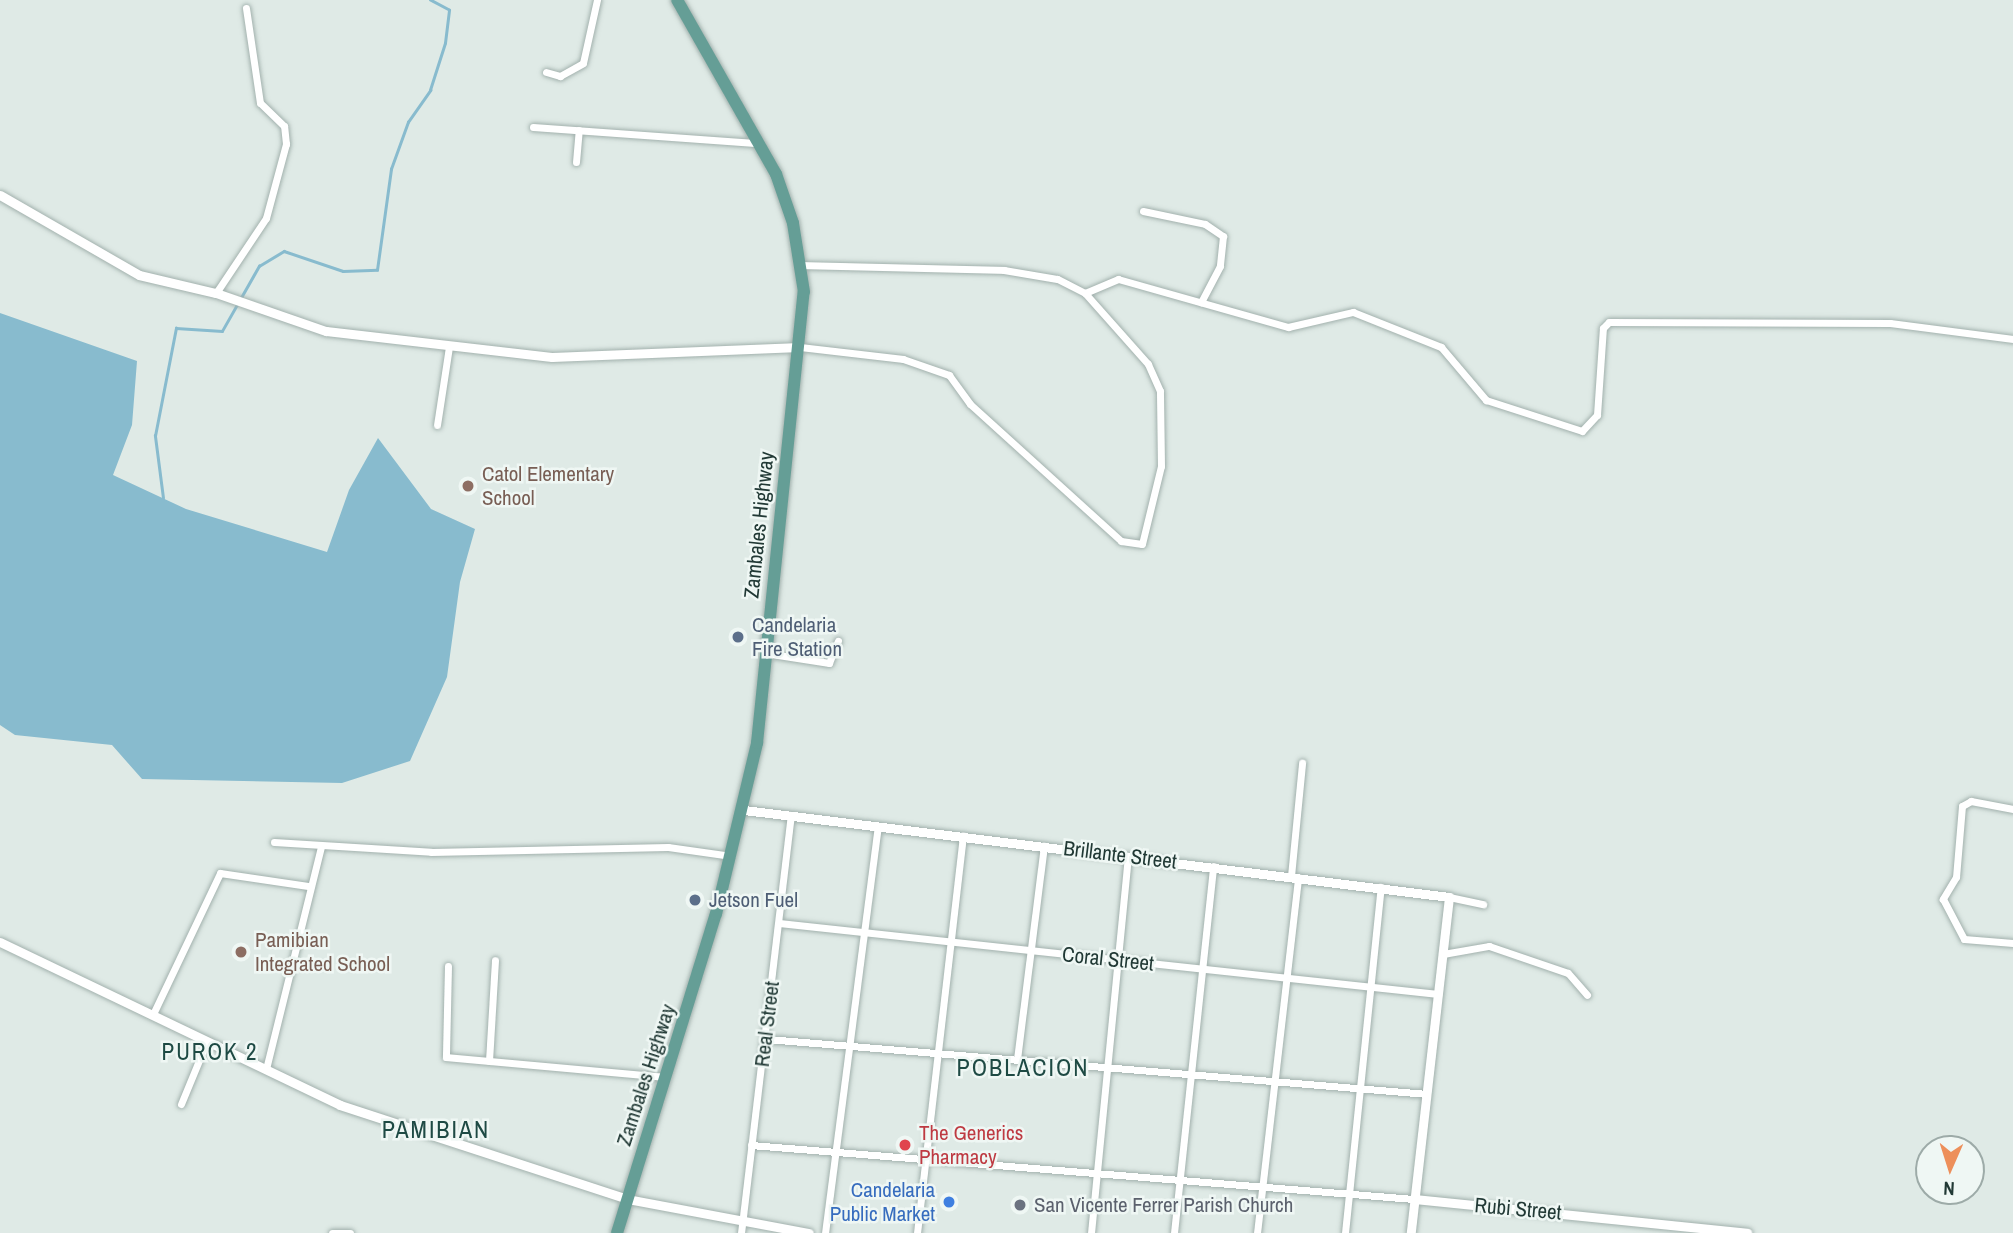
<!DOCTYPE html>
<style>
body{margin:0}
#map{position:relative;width:2013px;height:1233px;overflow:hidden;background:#dfeae6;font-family:"Archivo Narrow",sans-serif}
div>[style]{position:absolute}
.water>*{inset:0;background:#88bbce}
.stream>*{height:2.5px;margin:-1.25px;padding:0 1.25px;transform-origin:1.25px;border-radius:1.25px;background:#88bbce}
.roads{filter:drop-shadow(0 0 2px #a2b1ad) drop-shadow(0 0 2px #a2b1ad)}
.minor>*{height:7px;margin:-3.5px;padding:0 3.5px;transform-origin:3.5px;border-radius:3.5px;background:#fff}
.tertiary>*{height:9px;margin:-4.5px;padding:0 4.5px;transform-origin:4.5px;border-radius:4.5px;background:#fff}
.primary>*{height:12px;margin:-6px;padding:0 6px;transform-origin:6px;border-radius:6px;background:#659e96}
.dots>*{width:19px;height:19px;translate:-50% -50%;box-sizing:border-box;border:4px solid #eff7f4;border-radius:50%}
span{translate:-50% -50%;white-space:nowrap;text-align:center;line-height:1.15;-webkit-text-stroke:5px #eff7f4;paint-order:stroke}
.education-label{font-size:21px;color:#785e54}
.left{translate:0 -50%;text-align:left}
.street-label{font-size:21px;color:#213935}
.service-label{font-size:21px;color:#4e5e75}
.health-label{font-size:21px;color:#be3a42}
.shop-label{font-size:21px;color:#366cbe}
.right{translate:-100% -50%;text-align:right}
.worship-label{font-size:21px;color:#5b616d}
.neighbourhood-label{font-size:23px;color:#1e4a44;letter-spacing:2px}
.quarter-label{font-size:24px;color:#1e4a44;letter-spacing:2px}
.north{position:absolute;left:1915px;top:1135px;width:70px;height:70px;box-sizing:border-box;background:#eff7f4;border:2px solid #9daba8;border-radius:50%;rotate:183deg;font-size:19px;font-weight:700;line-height:28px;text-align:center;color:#213935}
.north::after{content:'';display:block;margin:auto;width:24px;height:32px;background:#ed8f5a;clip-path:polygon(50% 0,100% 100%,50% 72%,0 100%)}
</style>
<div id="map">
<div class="water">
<div style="clip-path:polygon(0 313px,137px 361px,132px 425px,113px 475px,186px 509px,327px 552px,349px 490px,378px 438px,431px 509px,475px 529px,460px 582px,447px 677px,410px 761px,342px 783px,142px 779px,112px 745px,15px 735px,0 725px)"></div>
</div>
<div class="stream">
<div style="left:163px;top:498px;width:63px;rotate:-97.4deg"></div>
<div style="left:155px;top:436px;width:110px;rotate:-79deg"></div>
<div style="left:176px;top:328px;width:46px;rotate:3.7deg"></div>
<div style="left:222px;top:331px;width:75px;rotate:-60.4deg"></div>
<div style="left:259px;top:266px;width:29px;rotate:-31deg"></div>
<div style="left:284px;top:251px;width:62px;rotate:18.7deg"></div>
<div style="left:343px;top:271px;width:34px;rotate:-2deg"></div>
<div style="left:377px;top:270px;width:102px;rotate:-82.1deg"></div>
<div style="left:391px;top:169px;width:50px;rotate:-70.1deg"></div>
<div style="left:408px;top:122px;width:39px;rotate:-55deg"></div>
<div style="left:430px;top:90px;width:49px;rotate:-72.3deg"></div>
<div style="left:445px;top:43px;width:33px;rotate:-83deg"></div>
<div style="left:449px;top:10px;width:21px;rotate:-152deg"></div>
</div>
<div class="roads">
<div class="minor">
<div style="left:546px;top:72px;width:15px;rotate:16deg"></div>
<div style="left:560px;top:76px;width:26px;rotate:-29deg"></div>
<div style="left:583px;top:63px;width:65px;rotate:-77.5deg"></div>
<div style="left:533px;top:127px;width:226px;rotate:4.1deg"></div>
<div style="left:576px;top:162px;width:32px;rotate:-85deg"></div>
<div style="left:1143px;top:211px;width:63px;rotate:11.8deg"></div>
<div style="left:1205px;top:224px;width:22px;rotate:34deg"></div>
<div style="left:1223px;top:236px;width:30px;rotate:96deg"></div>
<div style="left:1220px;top:266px;width:41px;rotate:117.8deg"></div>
<div style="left:216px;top:293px;width:90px;rotate:-56.3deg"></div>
<div style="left:266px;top:218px;width:77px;rotate:-74.9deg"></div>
<div style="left:286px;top:144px;width:18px;rotate:-96deg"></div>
<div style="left:284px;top:126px;width:33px;rotate:-136deg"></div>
<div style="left:260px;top:103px;width:96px;rotate:-98.4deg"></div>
<div style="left:1085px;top:293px;width:36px;rotate:-23deg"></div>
<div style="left:1118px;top:279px;width:177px;rotate:15.8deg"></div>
<div style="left:1288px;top:327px;width:67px;rotate:-13deg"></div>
<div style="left:1353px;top:312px;width:95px;rotate:21.7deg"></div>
<div style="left:1441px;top:347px;width:70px;rotate:49.7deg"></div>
<div style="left:1486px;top:400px;width:101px;rotate:17.9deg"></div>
<div style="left:1582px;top:431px;width:22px;rotate:-47deg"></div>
<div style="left:1597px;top:415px;width:87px;rotate:-86.1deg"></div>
<div style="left:1603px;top:328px;width:8px;rotate:-45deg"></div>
<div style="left:1609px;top:322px;width:281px;rotate:0.2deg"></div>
<div style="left:1890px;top:323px;width:124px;rotate:7.4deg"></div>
<div style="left:800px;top:347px;width:104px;rotate:6.6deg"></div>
<div style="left:903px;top:359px;width:49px;rotate:19.2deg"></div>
<div style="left:949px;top:375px;width:36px;rotate:54deg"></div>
<div style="left:970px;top:404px;width:204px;rotate:42.2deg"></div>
<div style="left:1121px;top:541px;width:21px;rotate:8deg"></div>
<div style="left:1142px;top:544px;width:80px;rotate:-76.3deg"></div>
<div style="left:1161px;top:466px;width:75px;rotate:-90.8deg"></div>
<div style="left:1160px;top:391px;width:30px;rotate:-114deg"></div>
<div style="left:1148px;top:364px;width:95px;rotate:-131.6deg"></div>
<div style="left:1085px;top:293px;width:31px;rotate:-153deg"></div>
<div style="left:1057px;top:279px;width:54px;rotate:-170.4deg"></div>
<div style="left:1004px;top:270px;width:202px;rotate:-178.6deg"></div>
<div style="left:437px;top:425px;width:79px;rotate:-81.3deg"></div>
<div style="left:765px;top:653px;width:65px;rotate:8.9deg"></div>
<div style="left:829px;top:663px;width:24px;rotate:-68deg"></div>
<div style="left:2013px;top:809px;width:43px;rotate:-169.2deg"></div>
<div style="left:1971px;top:801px;width:10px;rotate:151deg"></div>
<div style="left:1962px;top:806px;width:71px;rotate:94.8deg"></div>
<div style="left:1956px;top:877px;width:26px;rotate:121deg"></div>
<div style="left:1943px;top:899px;width:45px;rotate:62.3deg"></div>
<div style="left:1964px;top:939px;width:49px;rotate:4.7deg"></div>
<div style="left:274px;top:842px;width:157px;rotate:3.6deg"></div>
<div style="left:431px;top:852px;width:237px;rotate:-1.2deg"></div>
<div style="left:668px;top:847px;width:64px;rotate:8.1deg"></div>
<div style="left:1291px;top:876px;width:114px;rotate:-84.4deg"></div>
<div style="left:1449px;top:897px;width:35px;rotate:12deg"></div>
<div style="left:779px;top:923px;width:663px;rotate:6.15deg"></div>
<div style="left:1443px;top:954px;width:47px;rotate:-9.9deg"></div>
<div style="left:1489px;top:946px;width:83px;rotate:18.9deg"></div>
<div style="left:1568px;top:973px;width:29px;rotate:49deg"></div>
<div style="left:448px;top:966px;width:91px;rotate:91.3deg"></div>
<div style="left:446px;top:1057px;width:220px;rotate:5.2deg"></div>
<div style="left:154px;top:1012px;width:154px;rotate:-64.6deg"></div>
<div style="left:220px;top:873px;width:89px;rotate:8.4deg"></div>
<div style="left:767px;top:1039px;width:662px;rotate:4.76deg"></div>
<div style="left:1017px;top:1059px;width:215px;rotate:-82.8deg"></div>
<div style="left:489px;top:1061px;width:101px;rotate:-86.6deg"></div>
<div style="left:266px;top:1069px;width:229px;rotate:-76.1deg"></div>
<div style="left:181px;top:1104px;width:68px;rotate:-67.6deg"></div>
<div style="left:751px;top:1145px;width:665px;rotate:4.66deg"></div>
<div style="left:332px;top:1233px;width:18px"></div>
<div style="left:741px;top:1233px;width:421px;rotate:-83.2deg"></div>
<div style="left:825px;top:1233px;width:409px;rotate:-82.6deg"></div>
<div style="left:917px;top:1233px;width:400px;rotate:-83.4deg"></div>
<div style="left:1091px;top:1233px;width:379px;rotate:-84.4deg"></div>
<div style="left:1174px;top:1233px;width:369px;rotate:-83.9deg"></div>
<div style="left:1257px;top:1233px;width:358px;rotate:-83.4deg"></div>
<div style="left:1345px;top:1233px;width:348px;rotate:-84.1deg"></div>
</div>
<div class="tertiary">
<div style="left:0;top:195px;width:160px;rotate:29.9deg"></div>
<div style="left:139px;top:275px;width:79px;rotate:13.2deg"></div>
<div style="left:216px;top:293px;width:116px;rotate:19.1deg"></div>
<div style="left:326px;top:331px;width:227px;rotate:6.6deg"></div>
<div style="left:552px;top:357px;width:248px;rotate:-2.3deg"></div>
<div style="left:744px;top:810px;width:710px;rotate:7.03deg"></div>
<div style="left:1449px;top:897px;width:338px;rotate:96.5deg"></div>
<div style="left:0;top:942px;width:377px;rotate:25.6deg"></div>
<div style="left:340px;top:1105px;width:302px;rotate:18.1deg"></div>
<div style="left:627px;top:1199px;width:185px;rotate:10.6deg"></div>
<div style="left:1414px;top:1199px;width:335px;rotate:5.8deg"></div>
</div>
<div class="primary">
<div style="left:617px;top:1233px;width:334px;rotate:-72.8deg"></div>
<div style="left:716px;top:914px;width:176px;rotate:-76.5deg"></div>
<div style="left:757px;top:743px;width:453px;rotate:-84.1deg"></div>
<div style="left:804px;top:292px;width:70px;rotate:-99.1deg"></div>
<div style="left:793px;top:223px;width:52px;rotate:-109.1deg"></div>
<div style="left:776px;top:174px;width:200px;rotate:-119.6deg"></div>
</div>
</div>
<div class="dots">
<div style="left:468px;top:486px;background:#8d6e63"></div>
<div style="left:738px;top:637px;background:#5c6f8a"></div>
<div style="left:695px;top:900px;background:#5c6f8a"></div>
<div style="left:241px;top:952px;background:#8d6e63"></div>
<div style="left:905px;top:1145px;background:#e0444e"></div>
<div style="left:949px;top:1202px;background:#3f7fe0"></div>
<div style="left:1020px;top:1205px;background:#6b7280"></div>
</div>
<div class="education-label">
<span class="left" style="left:482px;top:486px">Catol Elementary<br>School</span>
<span class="left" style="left:255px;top:952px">Pamibian<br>Integrated School</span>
</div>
<div class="street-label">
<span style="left:759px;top:525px;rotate:-84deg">Zambales Highway</span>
<span style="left:1120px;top:855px;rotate:7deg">Brillante Street</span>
<span style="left:1108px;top:959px;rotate:6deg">Coral Street</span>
<span style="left:767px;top:1024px;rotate:-83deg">Real Street</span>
<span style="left:646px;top:1075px;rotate:-72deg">Zambales Highway</span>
<span style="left:1518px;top:1209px;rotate:5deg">Rubi Street</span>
</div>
<div class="service-label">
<span class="left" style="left:752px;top:637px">Candelaria<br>Fire Station</span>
<span class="left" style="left:709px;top:900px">Jetson Fuel</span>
</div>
<div class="health-label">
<span class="left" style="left:919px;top:1145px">The Generics<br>Pharmacy</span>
</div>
<div class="shop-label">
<span class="right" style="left:935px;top:1202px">Candelaria<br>Public Market</span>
</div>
<div class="worship-label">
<span class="left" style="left:1034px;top:1205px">San Vicente Ferrer Parish Church</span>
</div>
<div class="neighbourhood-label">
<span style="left:210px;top:1052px">PUROK 2</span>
</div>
<div class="quarter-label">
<span style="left:1023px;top:1068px">POBLACION</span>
<span style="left:436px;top:1130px">PAMIBIAN</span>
</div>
<div class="north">N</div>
</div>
